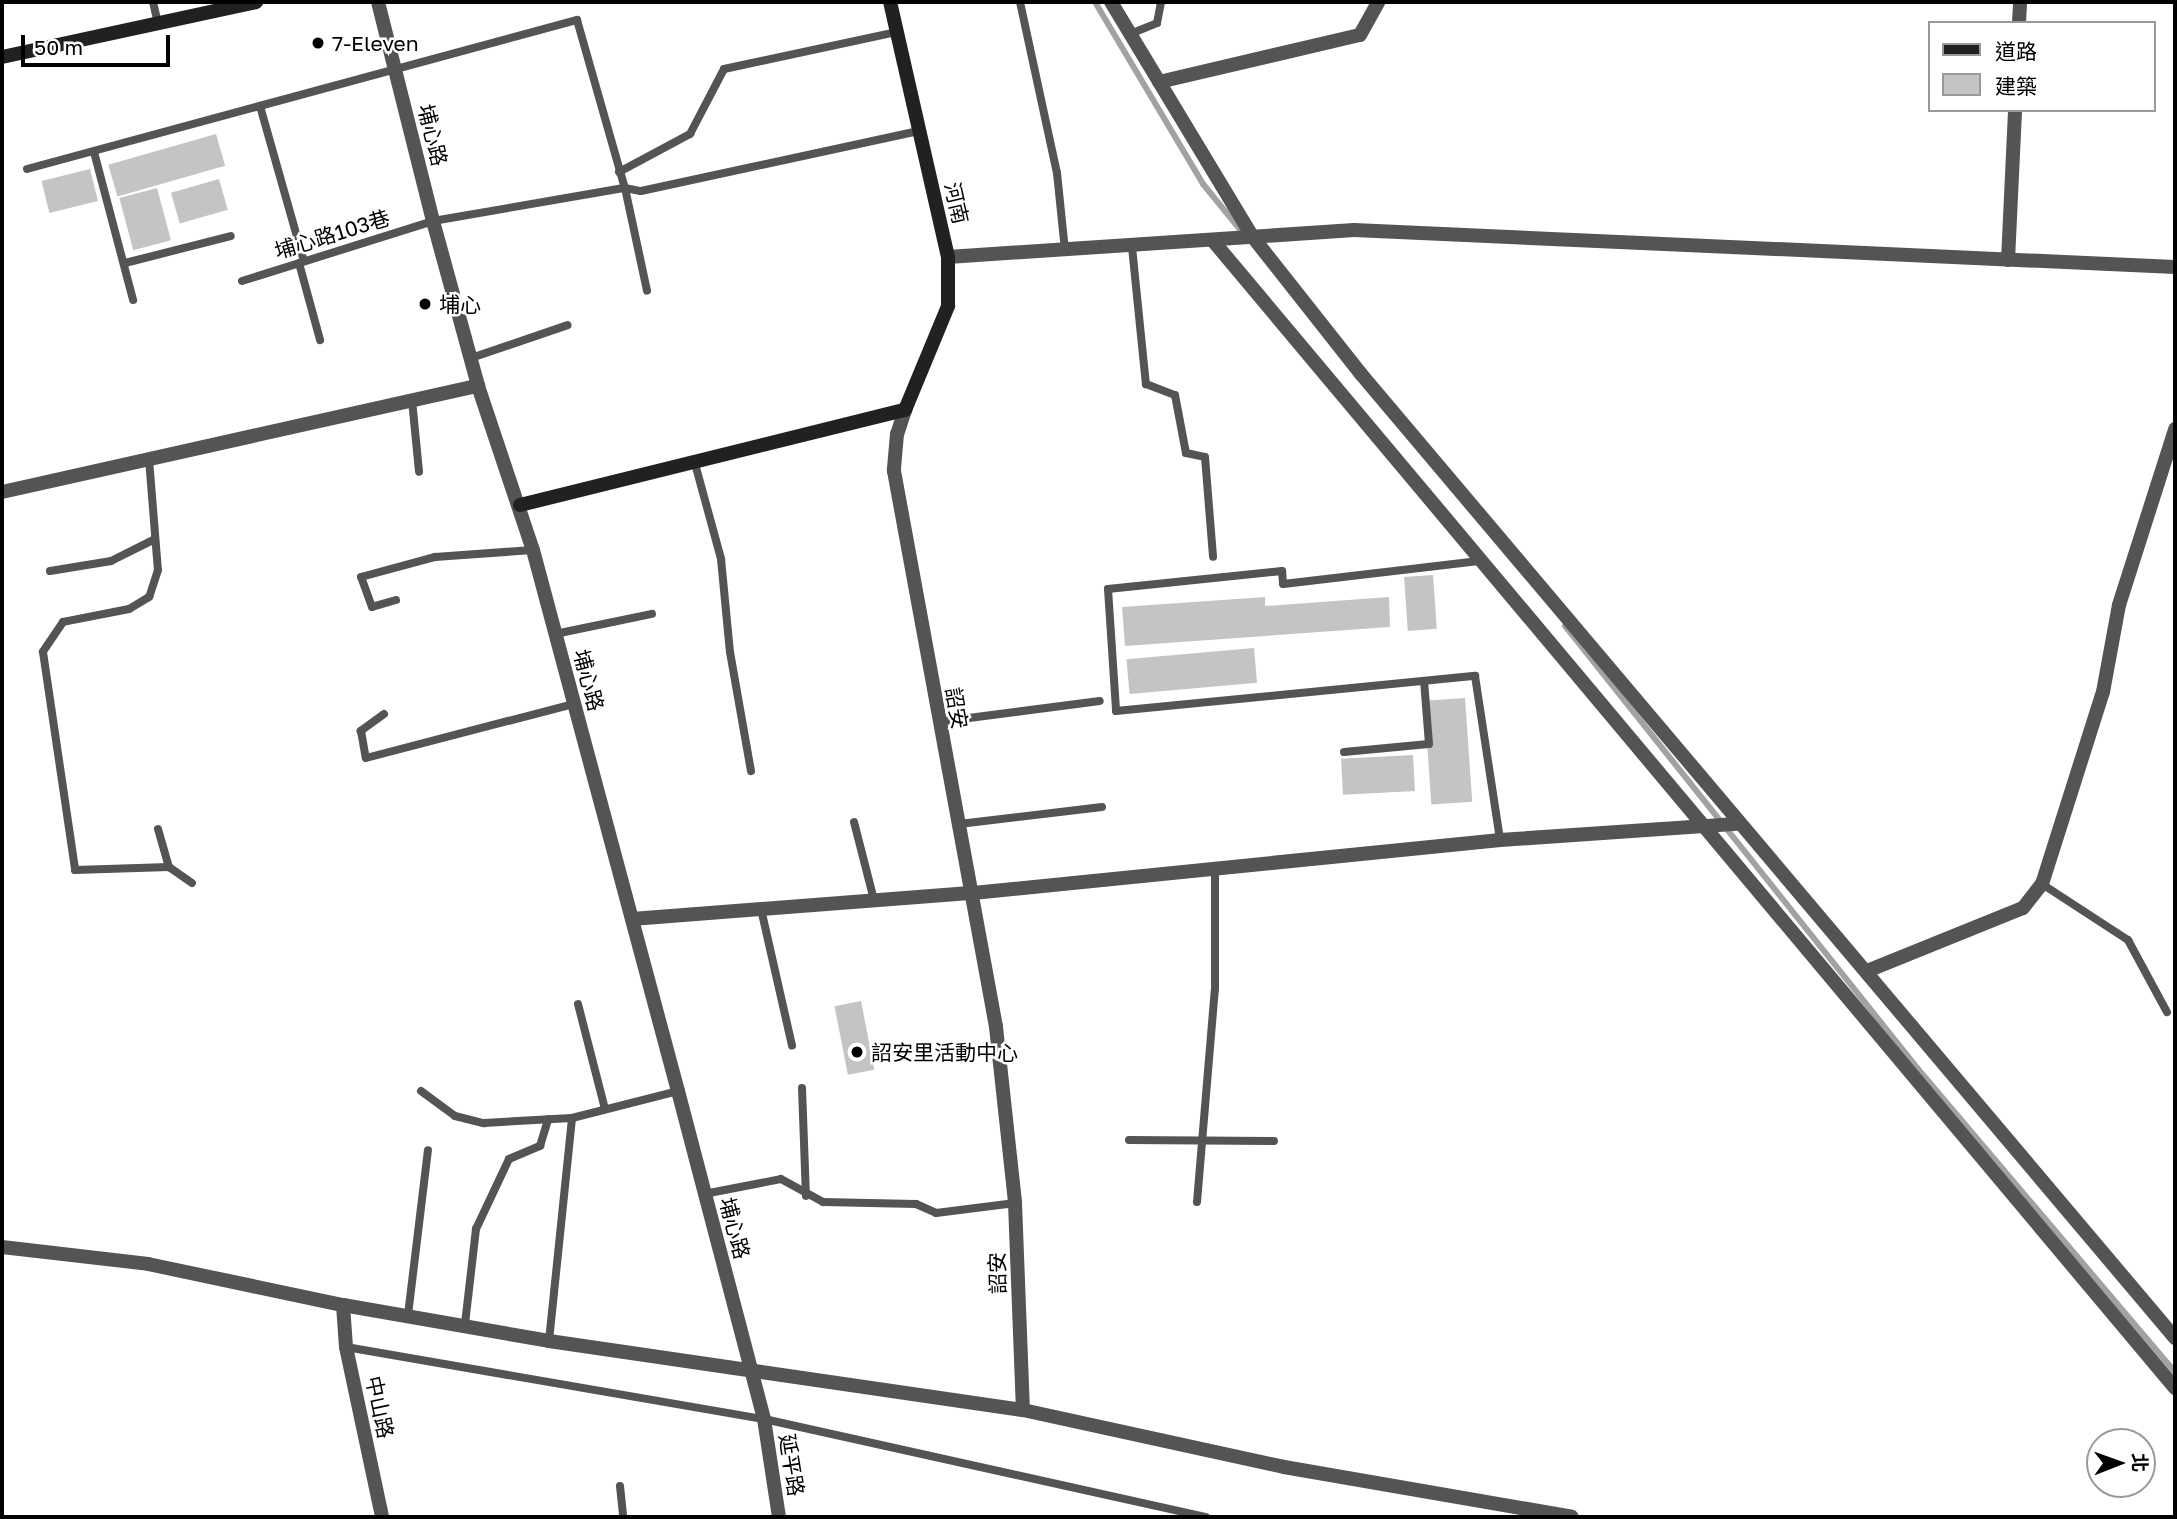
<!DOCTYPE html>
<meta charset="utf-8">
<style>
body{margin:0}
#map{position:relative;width:2177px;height:1519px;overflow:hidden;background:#fff;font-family:"Golos Text","Noto Sans TC",sans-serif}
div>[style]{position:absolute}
.stream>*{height:6px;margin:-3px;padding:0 3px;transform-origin:3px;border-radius:3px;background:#a2a2a2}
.building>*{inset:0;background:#c4c4c4;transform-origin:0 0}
.lane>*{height:8px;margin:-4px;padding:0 4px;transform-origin:4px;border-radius:4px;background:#545454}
.street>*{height:14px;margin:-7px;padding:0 7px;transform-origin:7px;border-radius:7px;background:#545454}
.secondary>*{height:14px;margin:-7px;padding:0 7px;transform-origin:7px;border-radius:7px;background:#212121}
.dots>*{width:19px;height:19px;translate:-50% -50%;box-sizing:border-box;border:4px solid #fff;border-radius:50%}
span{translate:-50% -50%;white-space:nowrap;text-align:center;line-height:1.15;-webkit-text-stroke:5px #fff;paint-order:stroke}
.poi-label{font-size:21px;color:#000}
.left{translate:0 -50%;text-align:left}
.street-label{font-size:21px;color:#000}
.frame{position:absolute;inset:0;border:4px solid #000;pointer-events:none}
.legend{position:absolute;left:1928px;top:21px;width:228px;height:91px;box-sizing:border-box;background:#fff;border:2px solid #999;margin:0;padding:9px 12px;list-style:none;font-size:21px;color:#000}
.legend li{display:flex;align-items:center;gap:14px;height:35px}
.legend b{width:35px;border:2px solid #999}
.north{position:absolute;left:2086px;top:1428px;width:70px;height:70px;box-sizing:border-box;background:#fff;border:2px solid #999;border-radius:50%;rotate:89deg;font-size:19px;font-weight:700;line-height:28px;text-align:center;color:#000}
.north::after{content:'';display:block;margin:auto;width:24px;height:32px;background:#000;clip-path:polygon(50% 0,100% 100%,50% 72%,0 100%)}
.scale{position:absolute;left:21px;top:35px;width:149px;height:32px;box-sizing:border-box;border:4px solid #000;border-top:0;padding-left:9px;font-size:21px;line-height:24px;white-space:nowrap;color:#000;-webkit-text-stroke:5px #fff;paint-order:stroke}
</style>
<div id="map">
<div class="stream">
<div style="left:1095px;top:2px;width:212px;rotate:59.3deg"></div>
<div style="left:1203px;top:184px;width:63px;rotate:50.8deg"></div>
<div style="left:1565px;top:626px;width:566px;rotate:51.45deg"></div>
<div style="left:1918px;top:1069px;width:397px;rotate:49.7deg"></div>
</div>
<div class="building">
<div style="left:216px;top:134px;width:33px;height:112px;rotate:74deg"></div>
<div style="left:90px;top:169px;width:33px;height:50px;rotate:76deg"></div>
<div style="left:219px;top:179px;width:32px;height:50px;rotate:74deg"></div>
<div style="left:157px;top:188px;width:54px;height:39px;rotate:75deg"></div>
<div style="left:1433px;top:575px;width:54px;height:29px;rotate:86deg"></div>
<div style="clip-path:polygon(1265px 597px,1265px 606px,1389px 597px,1390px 627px,1125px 646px,1122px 607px)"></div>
<div style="left:1254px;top:648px;width:35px;height:128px;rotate:85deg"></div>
<div style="left:1465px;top:698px;width:104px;height:41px;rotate:86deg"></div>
<div style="left:1413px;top:755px;width:36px;height:72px;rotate:87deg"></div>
<div style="left:861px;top:1001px;width:70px;height:27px;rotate:79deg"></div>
</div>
<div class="lane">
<div style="left:153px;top:2px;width:22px;rotate:77deg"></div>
<div style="left:1020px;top:2px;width:175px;rotate:77.8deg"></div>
<div style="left:1057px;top:173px;width:77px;rotate:84.1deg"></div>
<div style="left:1130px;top:34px;width:29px;rotate:-22deg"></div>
<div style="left:1157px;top:23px;width:21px;rotate:-79deg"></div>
<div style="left:260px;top:106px;width:161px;rotate:74.2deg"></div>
<div style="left:94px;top:152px;width:153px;rotate:75.2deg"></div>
<div style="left:27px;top:169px;width:570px;rotate:-15.16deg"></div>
<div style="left:577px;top:20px;width:175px;rotate:74.1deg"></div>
<div style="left:625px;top:188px;width:105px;rotate:77.9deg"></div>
<div style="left:619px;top:172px;width:81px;rotate:-28.2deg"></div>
<div style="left:690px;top:134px;width:73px;rotate:-62.4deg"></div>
<div style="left:724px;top:69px;width:177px;rotate:-12.1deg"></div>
<div style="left:1132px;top:247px;width:138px;rotate:84.2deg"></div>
<div style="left:1146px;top:384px;width:31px;rotate:21deg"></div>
<div style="left:1175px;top:395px;width:59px;rotate:79.3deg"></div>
<div style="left:1186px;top:453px;width:19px;rotate:12deg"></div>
<div style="left:1205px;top:457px;width:100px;rotate:85.4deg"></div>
<div style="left:125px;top:263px;width:109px;rotate:-14.3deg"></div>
<div style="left:299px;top:263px;width:80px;rotate:74.7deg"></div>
<div style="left:242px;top:281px;width:200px;rotate:-17.4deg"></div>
<div style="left:433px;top:221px;width:195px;rotate:-9.8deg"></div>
<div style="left:625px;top:188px;width:16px;rotate:11deg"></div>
<div style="left:641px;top:191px;width:284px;rotate:-12.2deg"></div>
<div style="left:471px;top:358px;width:102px;rotate:-18.8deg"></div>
<div style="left:412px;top:400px;width:72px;rotate:84.4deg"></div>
<div style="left:149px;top:459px;width:111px;rotate:85.4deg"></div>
<div style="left:158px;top:570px;width:28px;rotate:108deg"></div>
<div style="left:149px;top:597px;width:23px;rotate:149deg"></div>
<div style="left:129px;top:609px;width:67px;rotate:168.9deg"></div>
<div style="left:63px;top:622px;width:36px;rotate:124deg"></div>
<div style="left:43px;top:652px;width:220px;rotate:81.6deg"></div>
<div style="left:75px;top:870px;width:94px;rotate:-1.8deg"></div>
<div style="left:169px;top:867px;width:28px;rotate:35deg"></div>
<div style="left:694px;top:460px;width:103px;rotate:74.7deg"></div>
<div style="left:721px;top:559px;width:93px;rotate:84.5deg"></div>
<div style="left:730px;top:652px;width:121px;rotate:80deg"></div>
<div style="left:1479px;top:561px;width:197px;rotate:173.3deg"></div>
<div style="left:1283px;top:584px;width:13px;rotate:-94deg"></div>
<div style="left:1282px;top:571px;width:175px;rotate:174.1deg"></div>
<div style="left:1108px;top:589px;width:122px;rotate:86.2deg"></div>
<div style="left:1116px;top:711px;width:361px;rotate:-5.6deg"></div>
<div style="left:1475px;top:676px;width:166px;rotate:81.3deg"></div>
<div style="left:50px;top:571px;width:62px;rotate:-9.3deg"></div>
<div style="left:111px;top:561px;width:49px;rotate:-26.6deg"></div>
<div style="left:396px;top:600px;width:25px;rotate:164deg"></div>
<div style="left:372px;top:607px;width:32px;rotate:-110deg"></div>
<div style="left:361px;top:577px;width:77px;rotate:-15.1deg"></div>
<div style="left:435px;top:557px;width:98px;rotate:-4.1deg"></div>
<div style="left:555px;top:634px;width:99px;rotate:-11.7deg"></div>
<div style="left:384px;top:714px;width:29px;rotate:144deg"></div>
<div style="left:361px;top:731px;width:27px;rotate:80deg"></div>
<div style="left:366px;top:758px;width:215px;rotate:-14.6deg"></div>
<div style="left:938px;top:722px;width:163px;rotate:-7.4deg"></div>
<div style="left:1344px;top:752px;width:85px;rotate:-5.4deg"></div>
<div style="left:1429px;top:744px;width:63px;rotate:-94.5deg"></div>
<div style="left:854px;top:822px;width:81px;rotate:75.6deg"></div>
<div style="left:959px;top:824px;width:144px;rotate:-6.8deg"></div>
<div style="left:158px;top:829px;width:40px;rotate:74deg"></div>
<div style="left:2042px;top:884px;width:103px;rotate:33.1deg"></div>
<div style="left:2128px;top:940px;width:82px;rotate:61.6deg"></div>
<div style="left:761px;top:909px;width:140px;rotate:77.2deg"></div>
<div style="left:578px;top:1004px;width:108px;rotate:75.6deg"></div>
<div style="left:802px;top:1088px;width:108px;rotate:87.9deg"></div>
<div style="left:421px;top:1091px;width:42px;rotate:36.3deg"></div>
<div style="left:455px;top:1116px;width:30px;rotate:14deg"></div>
<div style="left:484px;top:1123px;width:88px;rotate:-3.3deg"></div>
<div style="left:572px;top:1118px;width:109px;rotate:-14.3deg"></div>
<div style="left:1129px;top:1140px;width:145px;rotate:0.4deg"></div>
<div style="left:704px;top:1194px;width:78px;rotate:-11deg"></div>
<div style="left:781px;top:1179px;width:48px;rotate:28.7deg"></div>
<div style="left:823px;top:1202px;width:93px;rotate:1.2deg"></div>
<div style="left:916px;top:1204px;width:22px;rotate:24deg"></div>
<div style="left:936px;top:1213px;width:80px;rotate:-7.2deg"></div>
<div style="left:1197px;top:1202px;width:214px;rotate:-85.2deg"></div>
<div style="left:1215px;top:989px;width:121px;rotate:-90deg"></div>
<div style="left:408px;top:1315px;width:166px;rotate:-83.1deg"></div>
<div style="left:465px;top:1324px;width:96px;rotate:-83.4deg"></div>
<div style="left:476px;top:1229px;width:77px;rotate:-64.8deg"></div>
<div style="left:509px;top:1159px;width:34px;rotate:-23deg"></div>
<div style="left:540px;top:1146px;width:28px;rotate:-73deg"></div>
<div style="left:549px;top:1341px;width:224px;rotate:-84.1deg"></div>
<div style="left:346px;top:1347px;width:424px;rotate:9.8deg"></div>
<div style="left:764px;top:1419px;width:453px;rotate:12.5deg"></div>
<div style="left:620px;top:1486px;width:31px;rotate:84deg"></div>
</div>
<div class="street">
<div style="left:378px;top:2px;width:226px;rotate:75.9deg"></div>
<div style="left:433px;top:221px;width:171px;rotate:74.7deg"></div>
<div style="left:478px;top:386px;width:173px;rotate:71.5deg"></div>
<div style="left:533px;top:550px;width:560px;rotate:75deg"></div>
<div style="left:678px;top:1091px;width:339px;rotate:75.3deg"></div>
<div style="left:764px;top:1419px;width:99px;rotate:81.3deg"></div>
<div style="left:1111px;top:2px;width:273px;rotate:58.9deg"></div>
<div style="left:1252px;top:236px;width:176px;rotate:51.7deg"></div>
<div style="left:1361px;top:374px;width:1262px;rotate:49.82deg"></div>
<div style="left:2019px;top:23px;width:21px;rotate:-87deg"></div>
<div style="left:1159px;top:82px;width:206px;rotate:-13.2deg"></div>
<div style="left:1360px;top:35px;width:38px;rotate:-61deg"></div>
<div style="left:1214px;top:242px;width:1496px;rotate:50.02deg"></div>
<div style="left:948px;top:257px;width:407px;rotate:-3.8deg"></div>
<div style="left:1354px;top:230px;width:822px;rotate:2.58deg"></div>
<div style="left:2008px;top:260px;width:150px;rotate:-87.3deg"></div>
<div style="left:905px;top:410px;width:25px;rotate:108deg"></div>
<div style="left:897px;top:434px;width:37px;rotate:95deg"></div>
<div style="left:894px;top:471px;width:565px;rotate:79.6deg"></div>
<div style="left:996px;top:1027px;width:177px;rotate:83.8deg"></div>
<div style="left:1015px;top:1203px;width:207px;rotate:87.8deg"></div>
<div style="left:2px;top:492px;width:488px;rotate:-12.6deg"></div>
<div style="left:632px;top:919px;width:342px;rotate:-4.4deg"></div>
<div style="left:973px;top:893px;width:530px;rotate:-5.74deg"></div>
<div style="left:1500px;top:840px;width:237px;rotate:-3.9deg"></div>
<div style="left:1867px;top:971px;width:168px;rotate:-22deg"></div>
<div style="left:2023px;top:908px;width:31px;rotate:-52deg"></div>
<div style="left:2042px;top:884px;width:201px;rotate:-72.4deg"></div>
<div style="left:2103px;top:692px;width:88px;rotate:-79.6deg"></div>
<div style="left:2119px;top:605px;width:185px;rotate:-72.3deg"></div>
<div style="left:2px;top:1247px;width:147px;rotate:6.6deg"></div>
<div style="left:148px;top:1264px;width:199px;rotate:11.9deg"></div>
<div style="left:343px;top:1305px;width:209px;rotate:9.9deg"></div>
<div style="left:549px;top:1341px;width:479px;rotate:8.3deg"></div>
<div style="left:1023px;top:1410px;width:267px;rotate:12.3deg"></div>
<div style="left:1284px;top:1467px;width:292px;rotate:9.8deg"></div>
<div style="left:343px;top:1305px;width:42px;rotate:85.9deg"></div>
<div style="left:346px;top:1347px;width:174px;rotate:78deg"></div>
</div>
<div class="secondary">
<div style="left:2px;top:57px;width:260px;rotate:-12.2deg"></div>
<div style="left:520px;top:505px;width:397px;rotate:-13.9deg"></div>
<div style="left:905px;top:410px;width:113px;rotate:-67.5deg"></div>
<div style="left:948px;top:306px;width:49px;rotate:-90deg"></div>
<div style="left:948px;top:257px;width:262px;rotate:-102.8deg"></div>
</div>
<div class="dots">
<div style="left:318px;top:43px;background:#000"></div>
<div style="left:425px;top:304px;background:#000"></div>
<div style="left:857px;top:1052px;background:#000"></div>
</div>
<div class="poi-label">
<span class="left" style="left:332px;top:43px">7-Eleven</span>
<span class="left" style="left:439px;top:304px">埔心</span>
<span class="left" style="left:871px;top:1052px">詔安里活動中心</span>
</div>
<div class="street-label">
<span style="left:433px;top:135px;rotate:76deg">埔心路</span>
<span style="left:957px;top:203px;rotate:77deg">河南</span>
<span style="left:332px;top:234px;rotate:-17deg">埔心路103巷</span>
<span style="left:589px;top:680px;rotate:75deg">埔心路</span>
<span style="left:957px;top:708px;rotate:80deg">詔安</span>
<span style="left:735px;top:1228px;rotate:75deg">埔心路</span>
<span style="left:997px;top:1273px;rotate:-92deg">詔安</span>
<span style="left:380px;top:1407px;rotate:78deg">中山路</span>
<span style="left:792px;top:1465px;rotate:81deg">延平路</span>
</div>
<div class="frame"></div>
<ul class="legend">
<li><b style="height:9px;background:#212121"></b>道路</li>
<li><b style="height:19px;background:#c4c4c4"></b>建築</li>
</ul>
<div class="north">北</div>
<div class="scale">50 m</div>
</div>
